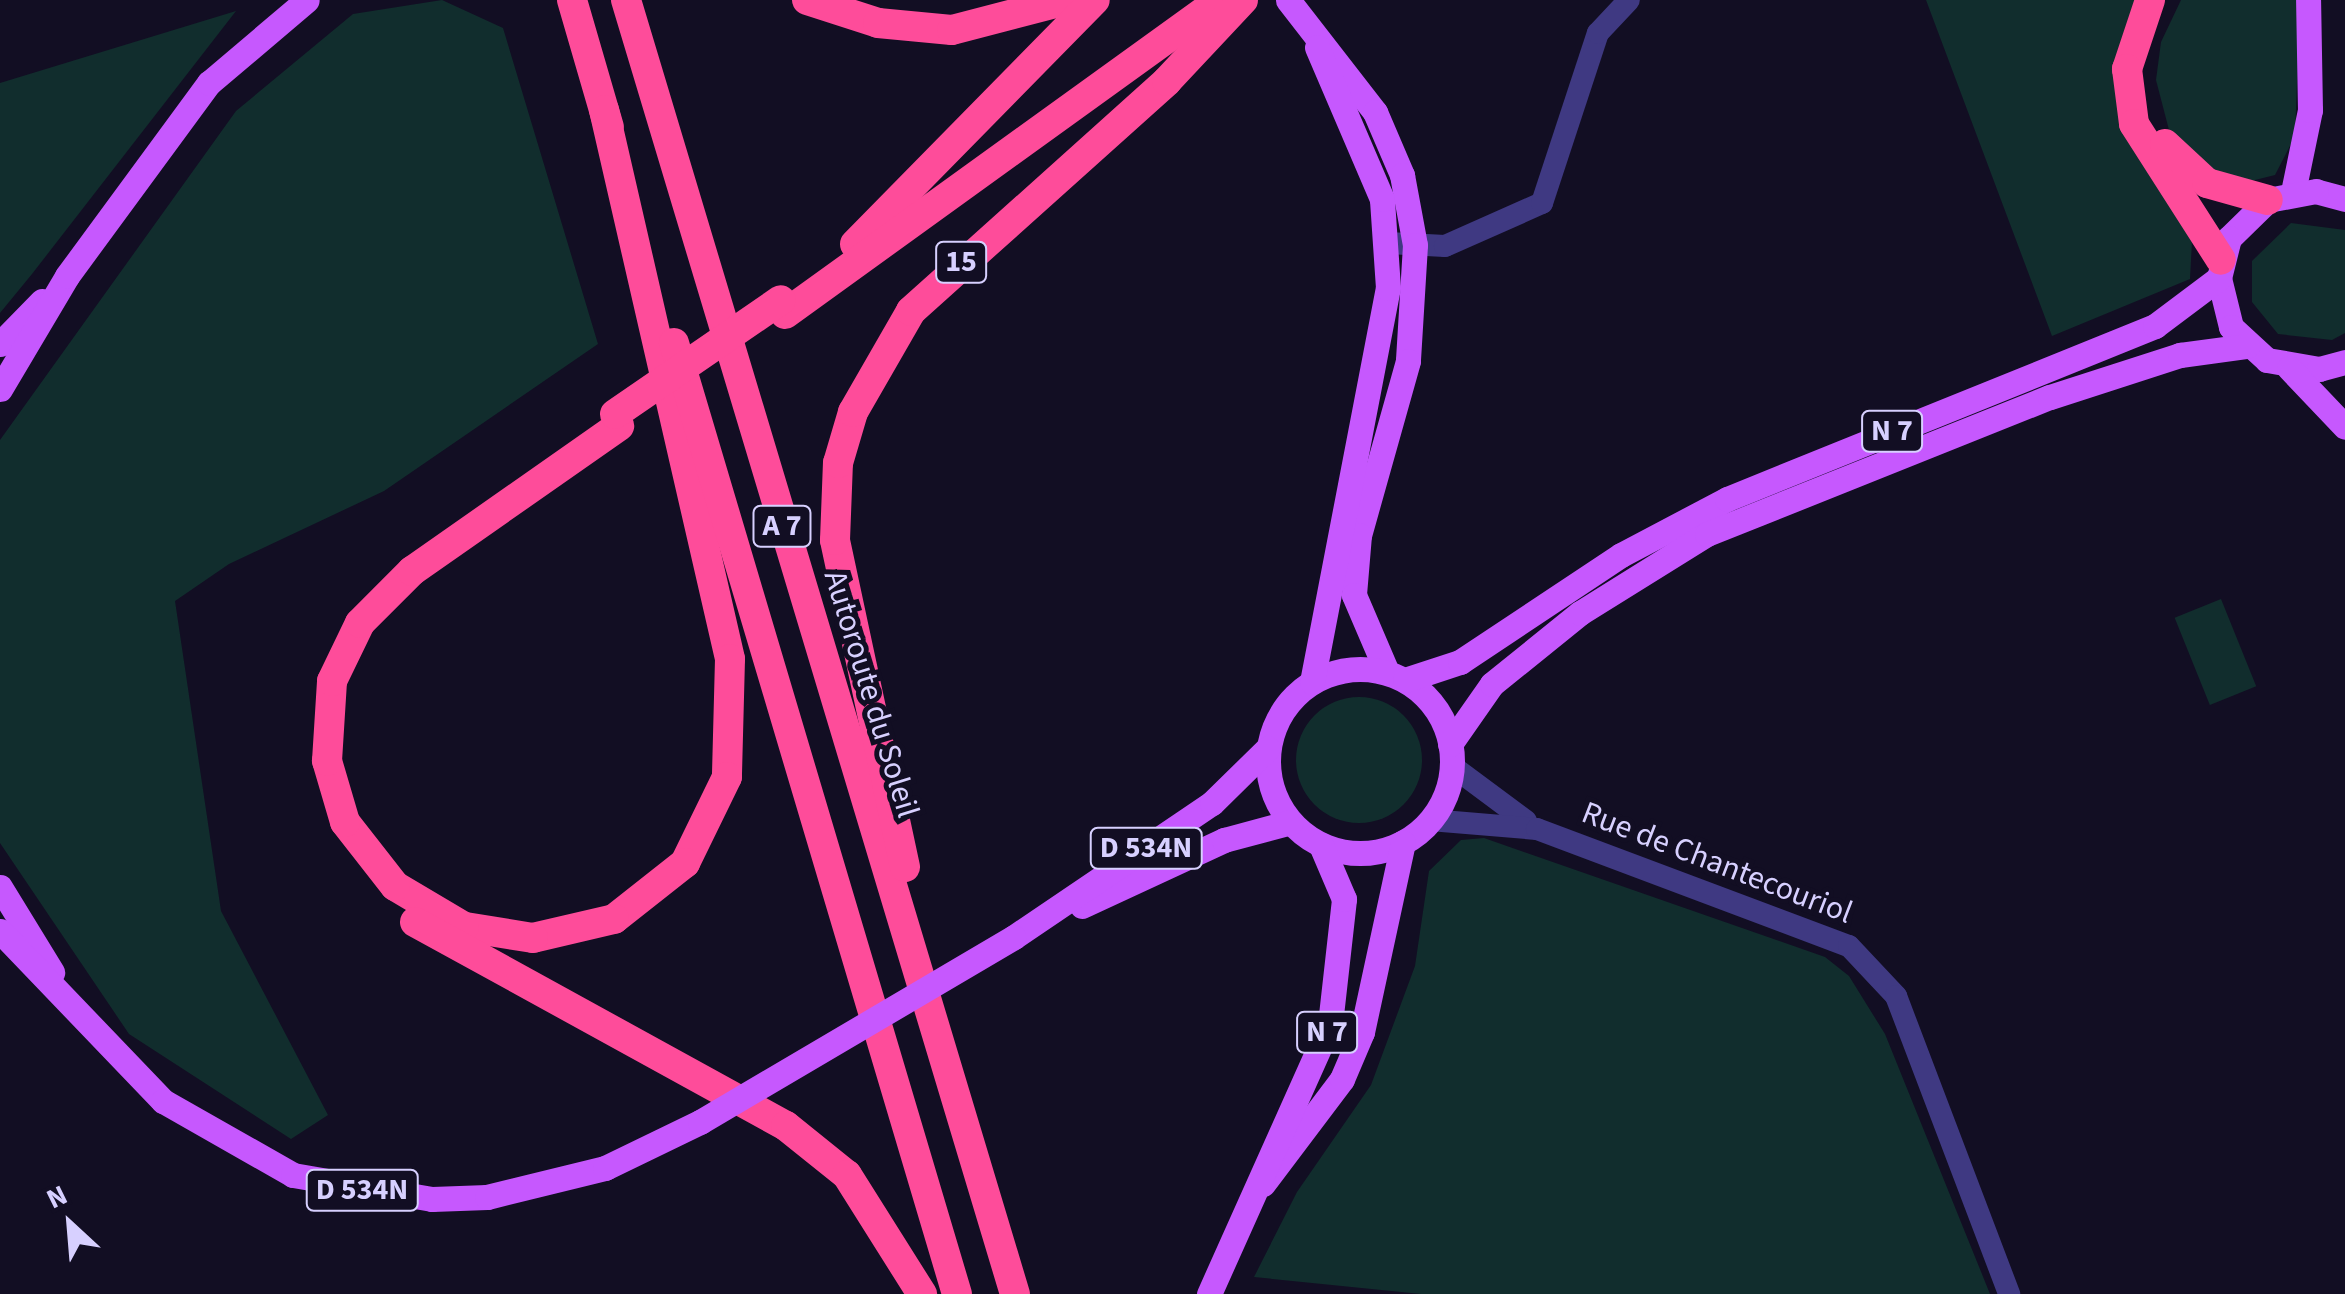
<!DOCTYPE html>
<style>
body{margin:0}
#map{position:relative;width:2345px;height:1294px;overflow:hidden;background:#120e23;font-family:"Source Sans 3",sans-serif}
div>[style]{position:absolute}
.green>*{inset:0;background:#112d2d;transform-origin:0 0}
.round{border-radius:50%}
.minor>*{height:22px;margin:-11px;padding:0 11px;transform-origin:11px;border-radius:11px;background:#3f3982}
.major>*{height:25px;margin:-12.5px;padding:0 12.5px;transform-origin:12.5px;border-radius:12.5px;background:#c658fe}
.major>.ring{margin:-12.5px;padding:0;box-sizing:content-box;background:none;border:25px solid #c658fe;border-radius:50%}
.highway>*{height:30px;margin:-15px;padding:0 15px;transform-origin:15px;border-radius:15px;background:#fe4c9a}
.major-bridge>*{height:25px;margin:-12.5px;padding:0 12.5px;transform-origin:12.5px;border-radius:12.5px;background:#c658fe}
.highway-bridge>*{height:30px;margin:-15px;padding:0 15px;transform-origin:15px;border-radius:15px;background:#fe4c9a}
span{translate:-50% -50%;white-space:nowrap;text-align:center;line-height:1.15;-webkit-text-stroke:10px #120e23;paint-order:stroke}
.shield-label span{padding:2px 8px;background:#120e23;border:2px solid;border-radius:8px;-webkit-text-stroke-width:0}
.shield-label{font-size:30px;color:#d7d0ff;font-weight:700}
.street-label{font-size:32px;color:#d7d0ff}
.north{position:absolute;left:20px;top:1174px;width:100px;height:100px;-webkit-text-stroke:8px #120e23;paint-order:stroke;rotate:334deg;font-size:28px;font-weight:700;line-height:40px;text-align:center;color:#d7d0ff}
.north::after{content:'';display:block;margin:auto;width:35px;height:45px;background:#d7d0ff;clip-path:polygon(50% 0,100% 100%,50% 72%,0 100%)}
</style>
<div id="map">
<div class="green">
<div style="clip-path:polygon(442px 0,503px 28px,598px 344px,384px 491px,229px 564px,175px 601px,221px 911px,328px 1115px,291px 1139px,129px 1034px,0 843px,0 440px,236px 111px,353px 14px)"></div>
<div style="clip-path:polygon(1926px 0,2137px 0,2116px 57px,2192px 241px,2190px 279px,2052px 336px)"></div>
<div style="clip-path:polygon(2181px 0,2300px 0,2295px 136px,2275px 175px,2243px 183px,2202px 164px,2169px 130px,2156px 80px,2161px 42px)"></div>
<div style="clip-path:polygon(236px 11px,32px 274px,0 313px,0 83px)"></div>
<div style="clip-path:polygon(2291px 223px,2345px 230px,2345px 333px,2332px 340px,2278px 334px,2252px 302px,2252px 261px)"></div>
<div style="left:2221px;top:599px;width:94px;height:50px;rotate:68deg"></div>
<div class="round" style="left:1296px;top:697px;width:126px;height:126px"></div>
<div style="clip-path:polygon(1484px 838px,1825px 957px,1849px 976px,1885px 1034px,1990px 1294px,1421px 1294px,1254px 1277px,1297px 1192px,1371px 1085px,1415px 966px,1429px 871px,1461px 840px)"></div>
</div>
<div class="minor">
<div style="left:1388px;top:243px;width:57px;rotate:3deg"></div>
<div style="left:1445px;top:246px;width:106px;rotate:-23.9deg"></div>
<div style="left:1542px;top:203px;width:179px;rotate:-71.8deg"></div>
<div style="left:1598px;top:33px;width:45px;rotate:-46.8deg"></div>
<div style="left:1452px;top:766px;width:92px;rotate:36.6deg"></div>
<div style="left:1430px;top:820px;width:107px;rotate:4.8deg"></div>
<div style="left:1537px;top:829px;width:333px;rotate:20.6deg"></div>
<div style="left:1849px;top:946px;width:69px;rotate:46.8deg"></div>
<div style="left:1896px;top:996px;width:319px;rotate:69.2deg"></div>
</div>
<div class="major">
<div style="left:1288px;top:0;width:142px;rotate:52.2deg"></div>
<div style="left:1375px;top:112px;width:69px;rotate:66.8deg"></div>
<div style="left:1402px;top:175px;width:71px;rotate:79.5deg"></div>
<div style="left:1415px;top:245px;width:116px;rotate:93.5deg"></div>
<div style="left:1408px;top:361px;width:181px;rotate:105.7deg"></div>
<div style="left:1359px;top:535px;width:60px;rotate:94.8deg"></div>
<div style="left:1354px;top:595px;width:84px;rotate:66.8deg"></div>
<div style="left:2293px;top:192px;width:84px;rotate:-78.3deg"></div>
<div style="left:2310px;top:110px;width:110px;rotate:-91deg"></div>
<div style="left:2345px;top:199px;width:30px;rotate:-165deg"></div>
<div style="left:2316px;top:191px;width:49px;rotate:169.4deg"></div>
<div style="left:2268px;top:200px;width:54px;rotate:135.7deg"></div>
<div style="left:2229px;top:238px;width:41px;rotate:104deg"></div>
<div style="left:2219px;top:278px;width:50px;rotate:76.2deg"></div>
<div style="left:2231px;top:327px;width:49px;rotate:42.5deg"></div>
<div style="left:2267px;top:360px;width:53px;rotate:9.8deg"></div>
<div style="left:2319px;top:369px;width:27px;rotate:-15deg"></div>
<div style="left:0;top:344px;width:60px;rotate:-45.7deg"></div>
<div style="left:2289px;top:368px;width:81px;rotate:46.5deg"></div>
<div style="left:0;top:389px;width:131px;rotate:-59.3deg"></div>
<div style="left:67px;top:276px;width:240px;rotate:-53.7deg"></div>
<div style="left:209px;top:83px;width:128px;rotate:-40.3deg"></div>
<div class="ring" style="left:1268px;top:669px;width:159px;height:159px"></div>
<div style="left:1405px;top:680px;width:58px;rotate:-18.1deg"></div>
<div style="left:1460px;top:662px;width:193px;rotate:-33.6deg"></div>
<div style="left:1621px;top:555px;width:120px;rotate:-27.8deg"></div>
<div style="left:1727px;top:499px;width:462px;rotate:-22deg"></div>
<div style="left:2155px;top:326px;width:80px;rotate:-36.9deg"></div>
<div style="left:1312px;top:682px;width:401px;rotate:-79.1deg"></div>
<div style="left:1388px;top:288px;width:89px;rotate:-93.9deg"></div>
<div style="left:1382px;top:199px;width:165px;rotate:-113.2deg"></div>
<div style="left:1450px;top:744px;width:73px;rotate:-55deg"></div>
<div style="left:1492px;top:684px;width:113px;rotate:-38.9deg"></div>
<div style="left:1580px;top:613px;width:150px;rotate:-31.9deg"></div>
<div style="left:1707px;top:534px;width:369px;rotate:-21.8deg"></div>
<div style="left:2050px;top:397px;width:137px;rotate:-17.9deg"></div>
<div style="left:2180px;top:355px;width:68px;rotate:-7.7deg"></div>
<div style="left:0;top:887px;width:100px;rotate:58.5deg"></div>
<div style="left:1082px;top:906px;width:157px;rotate:-24.9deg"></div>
<div style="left:1224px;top:840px;width:69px;rotate:-15deg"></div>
<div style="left:0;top:931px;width:236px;rotate:46.2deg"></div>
<div style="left:163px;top:1101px;width:150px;rotate:29.6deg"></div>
<div style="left:293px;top:1175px;width:141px;rotate:9.8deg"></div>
<div style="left:432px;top:1199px;width:55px;rotate:-2.1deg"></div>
<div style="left:487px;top:1197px;width:122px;rotate:-13.8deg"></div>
<div style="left:605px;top:1168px;width:106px;rotate:-25.8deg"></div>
<div style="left:1014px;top:937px;width:239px;rotate:-34.1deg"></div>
<div style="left:1212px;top:803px;width:78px;rotate:-44.5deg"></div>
<div style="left:1263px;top:1184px;width:131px;rotate:-53deg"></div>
<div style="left:1342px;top:1079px;width:51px;rotate:-66.9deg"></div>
<div style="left:1362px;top:1032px;width:194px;rotate:-77.8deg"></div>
<div style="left:1209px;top:1294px;width:296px;rotate:-65.9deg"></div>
<div style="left:1330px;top:1024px;width:126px;rotate:-83.6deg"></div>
<div style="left:1344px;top:899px;width:59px;rotate:-113.1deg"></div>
</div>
<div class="highway">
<div style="left:572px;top:0;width:132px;rotate:73.8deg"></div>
<div style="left:626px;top:0;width:1351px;rotate:73.27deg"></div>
<div style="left:807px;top:0;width:75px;rotate:17.9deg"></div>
<div style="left:878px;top:23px;width:74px;rotate:5.4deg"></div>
<div style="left:952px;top:30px;width:119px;rotate:-14.6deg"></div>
<div style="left:2150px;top:0;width:73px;rotate:108.4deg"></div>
<div style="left:2127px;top:69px;width:55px;rotate:82.7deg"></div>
<div style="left:2134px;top:124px;width:161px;rotate:57.4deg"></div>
<div style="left:604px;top:110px;width:563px;rotate:77.07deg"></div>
<div style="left:730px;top:659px;width:118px;rotate:91.5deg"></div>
<div style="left:727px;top:777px;width:96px;rotate:116deg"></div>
<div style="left:685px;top:863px;width:90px;rotate:141.7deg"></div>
<div style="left:614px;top:919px;width:83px;rotate:166.8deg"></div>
<div style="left:533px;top:938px;width:70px;rotate:-170.9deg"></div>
<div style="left:464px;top:927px;width:80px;rotate:-149.3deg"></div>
<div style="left:395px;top:886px;width:81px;rotate:-128deg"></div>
<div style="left:345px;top:822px;width:64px;rotate:-106.4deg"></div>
<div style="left:327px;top:761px;width:80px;rotate:-86.4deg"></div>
<div style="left:332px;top:681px;width:64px;rotate:-64.2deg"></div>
<div style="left:360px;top:623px;width:74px;rotate:-45deg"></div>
<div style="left:412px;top:571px;width:253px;rotate:-35deg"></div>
<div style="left:2165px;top:144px;width:57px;rotate:42.9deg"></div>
<div style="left:2207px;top:183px;width:63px;rotate:15.6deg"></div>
<div style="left:855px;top:244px;width:342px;rotate:-45.5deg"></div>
<div style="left:785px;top:314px;width:536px;rotate:-35.82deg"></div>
<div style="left:674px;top:343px;width:992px;rotate:73.43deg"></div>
<div style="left:905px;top:867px;width:334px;rotate:-102.1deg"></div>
<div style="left:835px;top:540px;width:77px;rotate:-87.8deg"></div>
<div style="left:838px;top:463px;width:53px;rotate:-73.6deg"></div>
<div style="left:853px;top:412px;width:116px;rotate:-60.1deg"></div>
<div style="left:911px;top:311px;width:344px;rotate:-41.9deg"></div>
<div style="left:1167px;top:81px;width:111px;rotate:-46.8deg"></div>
<div style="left:415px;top:922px;width:423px;rotate:28.8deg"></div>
<div style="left:786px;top:1126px;width:78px;rotate:38.8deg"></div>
<div style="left:847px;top:1175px;width:141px;rotate:57.8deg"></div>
</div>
<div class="major-bridge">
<div style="left:700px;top:1122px;width:364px;rotate:-30.5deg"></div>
</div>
<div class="highway-bridge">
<div style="left:615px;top:414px;width:201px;rotate:-34.5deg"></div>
</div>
<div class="shield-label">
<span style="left:961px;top:262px">15</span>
<span style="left:1892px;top:431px">N 7</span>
<span style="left:782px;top:526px">A 7</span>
<span style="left:1146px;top:848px">D 534N</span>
<span style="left:1327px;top:1032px">N 7</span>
<span style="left:362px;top:1190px">D 534N</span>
</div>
<div class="street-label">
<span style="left:871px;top:694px;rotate:73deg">Autoroute du Soleil</span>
<span style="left:1717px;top:863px;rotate:21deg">Rue de Chantecouriol</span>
</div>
<div class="north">N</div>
</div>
